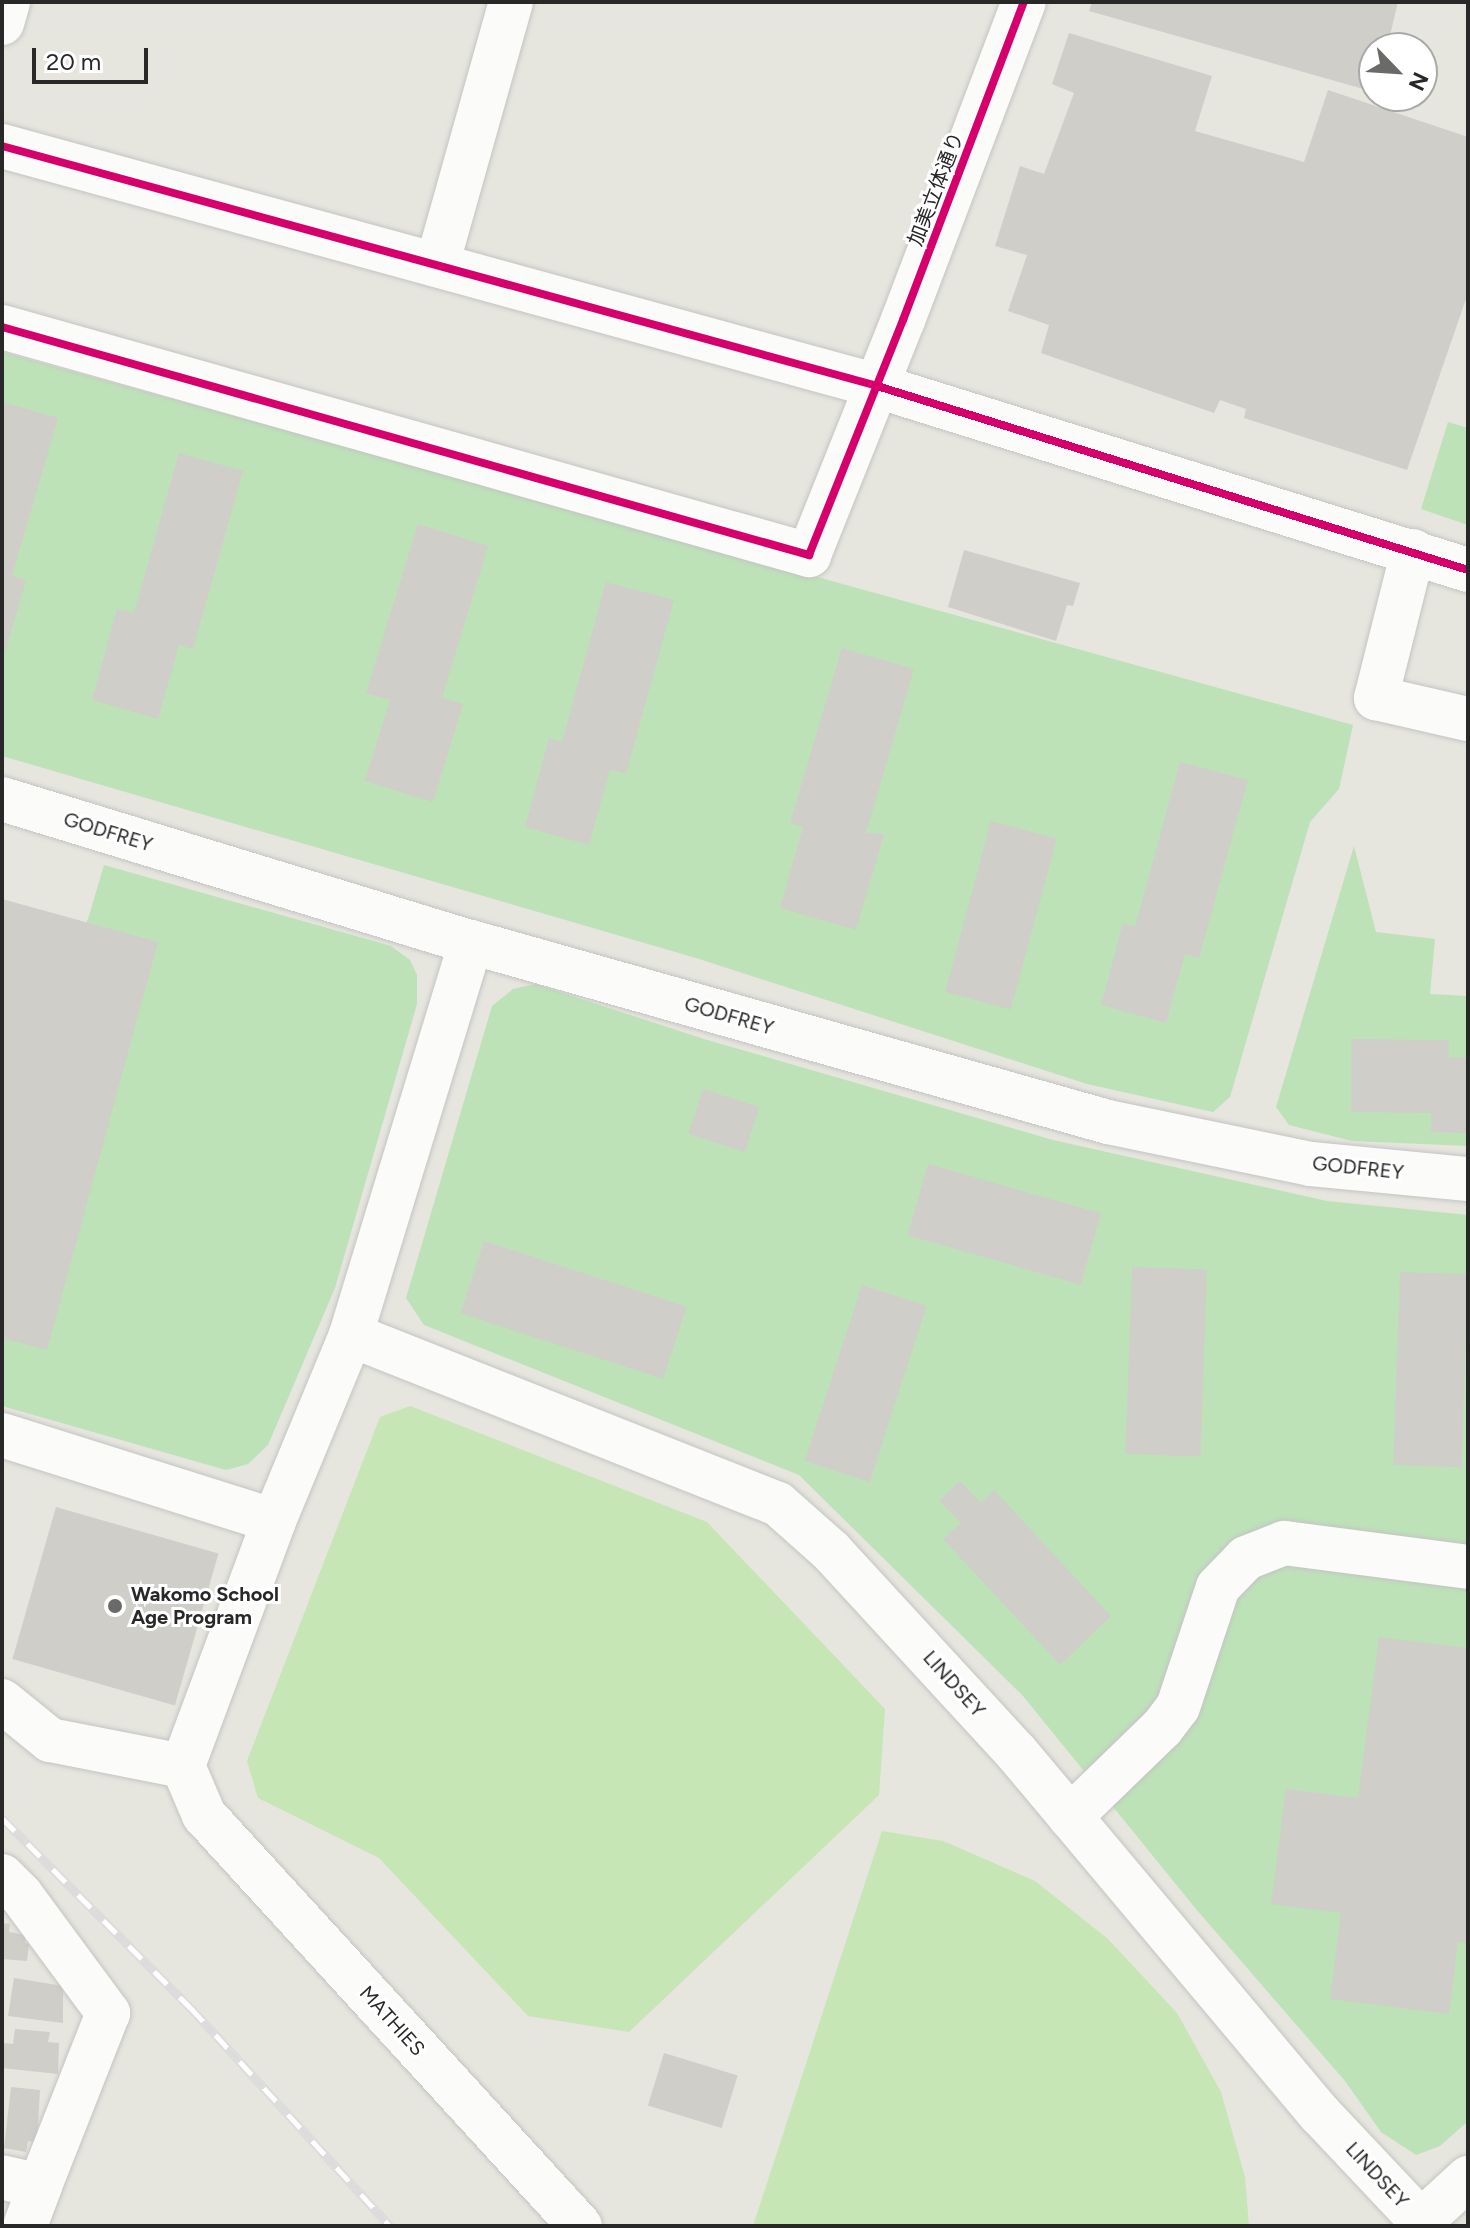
<!DOCTYPE html>
<meta charset="utf-8">
<style>
body{margin:0}
#map{position:relative;width:1470px;height:2228px;overflow:hidden;background:#e6e5de;font-family:Figtree,"Noto Sans JP",sans-serif}
div>[style]{position:absolute}
.green>*{inset:0;background:#bde2b8}
.pitch>*{inset:0;background:#c6e6b6}
.building>*{inset:0;background:#cfcec9;transform-origin:0 0}
.roads{filter:drop-shadow(0 0 2px #c4c4c3) drop-shadow(0 0 2px #c4c4c3)}
.minor>*{height:44px;margin:-22px;padding:0 22px;transform-origin:22px;border-radius:22px;background:#fbfbfa}
.rail>*{height:9px;margin-top:-4.5px;transform-origin:0;background:repeating-linear-gradient(90deg,#fff 0 18px,#dddcdd 0 36px);box-sizing:border-box;border-block:2px solid #dddcdd}
.cycleway>*{height:8px;margin:-4px;padding:0 4px;transform-origin:4px;border-radius:4px;background:#d6006c}
.dots>*{width:22px;height:22px;translate:-50% -50%;box-sizing:border-box;border:4px solid #fff;border-radius:50%}
span{translate:-50% -50%;white-space:nowrap;text-align:center;line-height:1.15;-webkit-text-stroke:6px #fff;paint-order:stroke}
.street-label{font-size:20px;color:#282828}
.poi-label{font-size:20px;color:#282828;font-weight:700}
.left{translate:0 -50%;text-align:left}
.frame{position:absolute;inset:0;border:4px solid #282828;pointer-events:none}
.north{position:absolute;left:1358px;top:32px;width:80px;height:80px;box-sizing:border-box;background:#fff;border:2px solid #a9a9a9;border-radius:50%;rotate:115deg;font-size:22px;font-weight:700;line-height:32px;text-align:center;color:#282828}
.north::after{content:'';display:block;margin:auto;width:28px;height:36px;background:#6a6a68;clip-path:polygon(50% 0,100% 100%,50% 72%,0 100%)}
.scale{position:absolute;left:32px;top:48px;width:116px;height:36px;box-sizing:border-box;border:4px solid #282828;border-top:0;padding-left:10px;font-size:24px;line-height:28px;white-space:nowrap;color:#282828;-webkit-text-stroke:6px #fff;paint-order:stroke}
</style>
<div id="map">
<div class="green">
<div style="clip-path:polygon(2px 352px,1353px 725px,1339px 789px,1310px 822px,1230px 1097px,1213px 1112px,1087px 1084px,696px 958px,2px 756px)"></div>
<div style="clip-path:polygon(1448px 422px,1468px 428px,1468px 525px,1421px 509px)"></div>
<div style="clip-path:polygon(1354px 846px,1376px 932px,1435px 939px,1430px 994px,1468px 996px,1468px 1146px,1352px 1141px,1289px 1125px,1276px 1107px)"></div>
<div style="clip-path:polygon(104px 865px,391px 946px,410px 960px,417px 975px,417px 1004px,335px 1288px,268px 1445px,248px 1464px,226px 1470px,2px 1406px,2px 1135px,89px 916px)"></div>
<div style="clip-path:polygon(535px 984px,704px 1039px,1053px 1140px,1327px 1201px,1468px 1215px,1468px 2121px,1440px 2146px,1416px 2155px,1381px 2132px,1345px 2081px,1196px 1909px,1023px 1696px,799px 1475px,424px 1325px,406px 1298px,492px 1006px,513px 989px)"></div>
</div>
<div class="pitch">
<div style="clip-path:polygon(410px 1406px,707px 1522px,885px 1709px,879px 1795px,629px 2032px,528px 2016px,379px 1858px,258px 1798px,247px 1761px,380px 1417px)"></div>
<div style="clip-path:polygon(882px 1831px,943px 1841px,1035px 1881px,1108px 1939px,1177px 2013px,1221px 2092px,1245px 2177px,1249px 2226px,753px 2226px)"></div>
</div>
<div class="building">
<div style="clip-path:polygon(1092px 2px,1398px 2px,1387px 48px,1374px 48px,1374px 92px,1089px 11px)"></div>
<div style="clip-path:polygon(1069px 33px,1212px 76px,1195px 131px,1304px 162px,1328px 90px,1468px 137px,1468px 293px,1407px 470px,1244px 418px,1246px 409px,1220px 400px,1214px 413px,1041px 353px,1049px 325px,1008px 311px,1027px 255px,995px 246px,1020px 166px,1044px 174px,1074px 93px,1052px 84px)"></div>
<div style="clip-path:polygon(2px 402px,58px 418px,12px 576px,26px 580px,3px 660px)"></div>
<div style="clip-path:polygon(179px 453px,243px 471px,193px 649px,179px 645px,158px 719px,92px 700px,117px 609px,134px 613px)"></div>
<div style="clip-path:polygon(418px 524px,488px 546px,442px 698px,463px 704px,433px 802px,365px 781px,390px 700px,366px 693px)"></div>
<div style="clip-path:polygon(964px 550px,1080px 583px,1073px 606px,1067px 605px,1056px 641px,948px 607px)"></div>
<div style="clip-path:polygon(606px 582px,674px 600px,626px 774px,610px 770px,589px 845px,525px 827px,549px 738px,562px 742px)"></div>
<div style="clip-path:polygon(842px 648px,914px 669px,866px 833px,884px 834px,856px 930px,780px 908px,803px 827px,790px 823px)"></div>
<div style="clip-path:polygon(1180px 762px,1248px 780px,1199px 958px,1185px 954px,1166px 1023px,1101px 1005px,1123px 923px,1135px 927px)"></div>
<div style="left:991px;top:821px;width:68px;height:177px;rotate:15deg"></div>
<div style="clip-path:polygon(2px 899px,158px 942px,47px 1350px,2px 1338px)"></div>
<div style="clip-path:polygon(1351px 1039px,1449px 1040px,1449px 1058px,1468px 1058px,1468px 1133px,1431px 1132px,1431px 1113px,1351px 1112px)"></div>
<div style="left:703px;top:1089px;width:59px;height:47px;rotate:18deg"></div>
<div style="left:928px;top:1164px;width:180px;height:74px;rotate:16deg"></div>
<div style="left:484px;top:1241px;width:213px;height:76px;rotate:18deg"></div>
<div style="left:1132px;top:1267px;width:75px;height:187px;rotate:2deg"></div>
<div style="left:1400px;top:1272px;width:68px;height:193px;rotate:2deg"></div>
<div style="left:862px;top:1285px;width:68px;height:185px;rotate:18deg"></div>
<div style="clip-path:polygon(960px 1481px,981px 1503px,994px 1490px,1111px 1616px,1060px 1665px,943px 1539px,961px 1523px,939px 1501px)"></div>
<div style="left:56px;top:1507px;width:169px;height:158px;rotate:16deg"></div>
<div style="clip-path:polygon(1379px 1637px,1468px 1648px,1468px 1943px,1458px 1942px,1449px 2014px,1330px 1999px,1341px 1913px,1271px 1904px,1286px 1789px,1358px 1798px)"></div>
<div style="clip-path:polygon(2px 1923px,10px 1924px,9px 1932px,25px 1935px,25px 1943px,29px 1944px,27px 1961px,2px 1959px)"></div>
<div style="clip-path:polygon(14px 1978px,63px 1986px,63px 2023px,8px 2016px)"></div>
<div style="clip-path:polygon(15px 2029px,50px 2032px,48px 2042px,59px 2043px,58px 2074px,2px 2068px,2px 2043px,13px 2044px)"></div>
<div style="left:664px;top:2053px;width:77px;height:55px;rotate:17deg"></div>
<div style="clip-path:polygon(11px 2087px,40px 2090px,37px 2142px,28px 2141px,26px 2152px,4px 2148px)"></div>
</div>
<div class="roads">
<div class="minor">
<div style="left:2px;top:23px;width:22px;rotate:-74deg"></div>
<div style="left:2px;top:146px;width:904px;rotate:15.33deg"></div>
<div style="left:874px;top:385px;width:622px;rotate:17.3deg"></div>
<div style="left:437px;top:265px;width:273px;rotate:-74.3deg"></div>
<div style="left:2px;top:327px;width:839px;rotate:15.78deg"></div>
<div style="left:809px;top:555px;width:253px;rotate:-68.2deg"></div>
<div style="left:903px;top:320px;width:340px;rotate:-69.2deg"></div>
<div style="left:1413px;top:551px;width:152px;rotate:104.1deg"></div>
<div style="left:1376px;top:698px;width:94px;rotate:12.9deg"></div>
<div style="left:2px;top:799px;width:490px;rotate:17deg"></div>
<div style="left:471px;top:942px;width:662px;rotate:15.78deg"></div>
<div style="left:1108px;top:1122px;width:207px;rotate:11.7deg"></div>
<div style="left:1311px;top:1164px;width:158px;rotate:5.5deg"></div>
<div style="left:471px;top:942px;width:411px;rotate:107deg"></div>
<div style="left:351px;top:1335px;width:201px;rotate:112.5deg"></div>
<div style="left:274px;top:1521px;width:261px;rotate:110.4deg"></div>
<div style="left:183px;top:1766px;width:53px;rotate:66.8deg"></div>
<div style="left:204px;top:1815px;width:557px;rotate:47.55deg"></div>
<div style="left:351px;top:1335px;width:459px;rotate:21.6deg"></div>
<div style="left:778px;top:1504px;width:71px;rotate:41.6deg"></div>
<div style="left:831px;top:1551px;width:273px;rotate:47.4deg"></div>
<div style="left:1016px;top:1752px;width:473px;rotate:50deg"></div>
<div style="left:1320px;top:2114px;width:147px;rotate:46.7deg"></div>
<div style="left:2px;top:1435px;width:285px;rotate:17.5deg"></div>
<div style="left:2px;top:1701px;width:62px;rotate:39.1deg"></div>
<div style="left:50px;top:1740px;width:136px;rotate:11.1deg"></div>
<div style="left:1070px;top:1817px;width:128px;rotate:-44.1deg"></div>
<div style="left:1162px;top:1728px;width:26px;rotate:-53deg"></div>
<div style="left:1178px;top:1707px;width:126px;rotate:-71.6deg"></div>
<div style="left:1218px;top:1587px;width:40px;rotate:-46deg"></div>
<div style="left:1246px;top:1558px;width:41px;rotate:-21.5deg"></div>
<div style="left:1284px;top:1543px;width:186px;rotate:7.4deg"></div>
<div style="left:2px;top:1876px;width:27px;rotate:45deg"></div>
<div style="left:21px;top:1895px;width:147px;rotate:53.6deg"></div>
<div style="left:108px;top:2013px;width:186px;rotate:111.5deg"></div>
<div style="left:40px;top:2186px;width:39px;rotate:-167deg"></div>
<div style="left:25px;top:2226px;width:43px;rotate:-69.4deg"></div>
<div style="left:1416px;top:2226px;width:71px;rotate:-42.7deg"></div>
</div>
</div>
<div class="rail">
<div style="left:2px;top:1818px;width:268px;rotate:45.2deg"></div>
<div style="left:191px;top:2008px;width:295px;rotate:47.6deg"></div>
</div>
<div class="cycleway">
<div style="left:2px;top:146px;width:904px;rotate:15.33deg"></div>
<div style="left:874px;top:385px;width:622px;rotate:17.3deg"></div>
<div style="left:2px;top:327px;width:839px;rotate:15.78deg"></div>
<div style="left:809px;top:555px;width:253px;rotate:-68.2deg"></div>
<div style="left:903px;top:320px;width:340px;rotate:-69.2deg"></div>
</div>
<div class="dots">
<div style="left:115px;top:1606px;background:#6a6a68"></div>
</div>
<div class="street-label">
<span style="left:936px;top:189px;rotate:-69deg">加美立体通り</span>
<span style="left:108px;top:832px;rotate:17deg">GODFREY</span>
<span style="left:729px;top:1016px;rotate:16deg">GODFREY</span>
<span style="left:1358px;top:1168px;rotate:6deg">GODFREY</span>
<span style="left:954px;top:1684px;rotate:48deg">LINDSEY</span>
<span style="left:392px;top:2021px;rotate:48deg">MATHIES</span>
<span style="left:1377px;top:2175px;rotate:47deg">LINDSEY</span>
</div>
<div class="poi-label">
<span class="left" style="left:131px;top:1606px">Wakomo School<br>Age Program</span>
</div>
<div class="frame"></div>
<div class="north">N</div>
<div class="scale">20 m</div>
</div>
